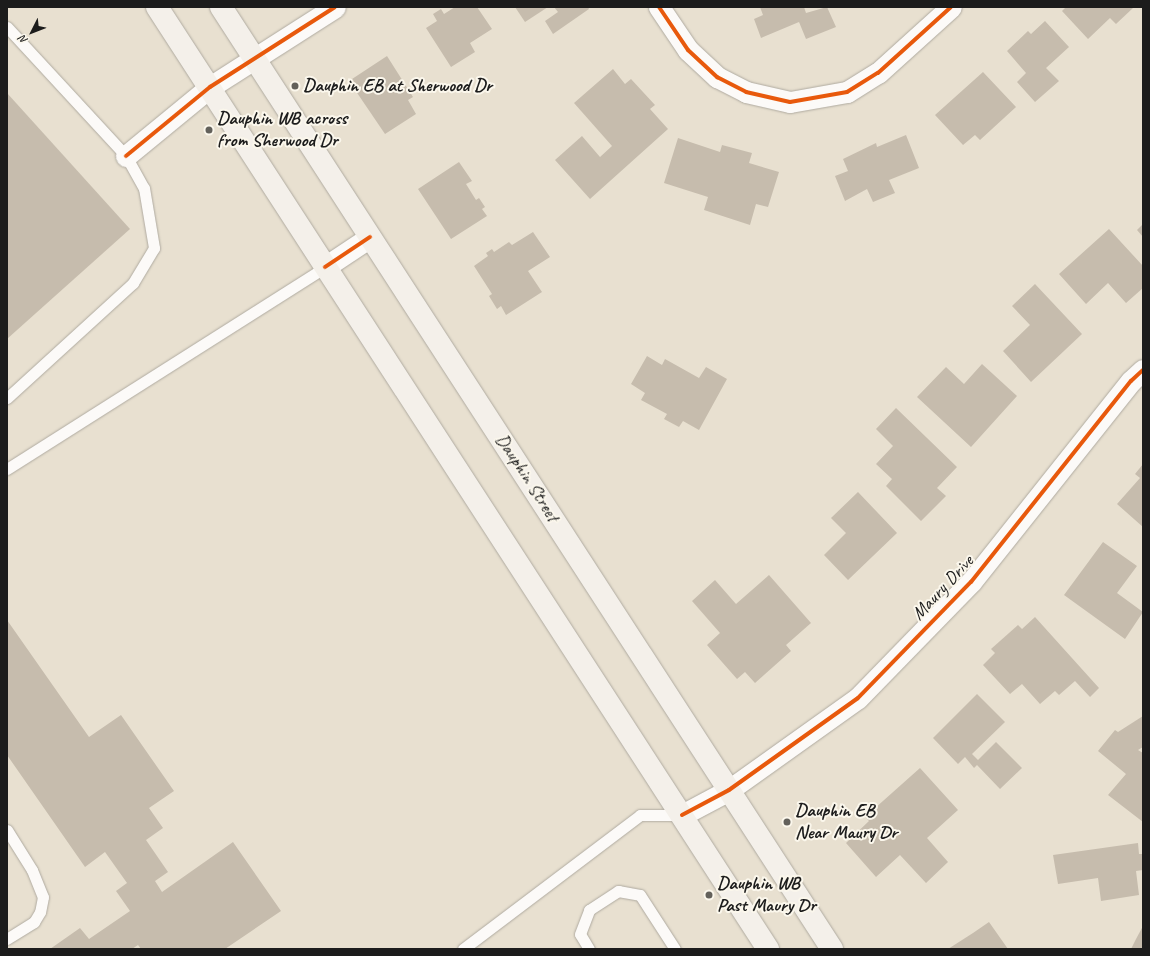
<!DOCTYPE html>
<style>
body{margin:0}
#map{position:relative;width:1150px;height:956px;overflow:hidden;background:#e8e0d0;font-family:Caveat,sans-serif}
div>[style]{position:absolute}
.building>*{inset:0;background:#c6bcad}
.roads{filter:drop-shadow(0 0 1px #afaaa0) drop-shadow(0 0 1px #afaaa0)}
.lane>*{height:11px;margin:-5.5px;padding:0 5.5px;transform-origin:5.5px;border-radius:5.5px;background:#fcfaf8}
.street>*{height:21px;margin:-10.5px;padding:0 10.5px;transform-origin:10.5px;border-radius:10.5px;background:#fcfaf8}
.secondary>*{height:22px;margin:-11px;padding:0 11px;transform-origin:11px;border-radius:11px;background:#f4f0ea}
.cycleway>*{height:4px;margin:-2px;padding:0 2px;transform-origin:2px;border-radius:2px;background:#e8590c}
.dots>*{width:11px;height:11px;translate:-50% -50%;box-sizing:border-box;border:2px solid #fbf7ec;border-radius:50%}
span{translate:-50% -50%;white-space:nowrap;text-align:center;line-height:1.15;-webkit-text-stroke:4px #fbf7ec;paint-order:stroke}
.poi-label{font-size:19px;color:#1c1c1c;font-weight:700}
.left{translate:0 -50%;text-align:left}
.street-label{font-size:19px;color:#1c1c1c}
.frame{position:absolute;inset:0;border:8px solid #1c1c1c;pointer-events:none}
.north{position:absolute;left:12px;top:12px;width:40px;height:40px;-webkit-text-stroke:3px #fbf7ec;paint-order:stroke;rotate:228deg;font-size:11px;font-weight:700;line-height:16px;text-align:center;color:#1c1c1c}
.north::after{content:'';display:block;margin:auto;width:14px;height:18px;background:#1c1c1c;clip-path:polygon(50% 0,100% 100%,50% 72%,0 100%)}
</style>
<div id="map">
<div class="building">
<div style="clip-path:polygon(455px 7px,477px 7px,492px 29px,470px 43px,475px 52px,451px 67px,426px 28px,437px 21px,433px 14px,441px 9px,444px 14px)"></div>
<div style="clip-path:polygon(515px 7px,548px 7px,525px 22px)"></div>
<div style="clip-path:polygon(554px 7px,588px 7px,589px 9px,553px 34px,545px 21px,558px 12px)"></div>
<div style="clip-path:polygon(760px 7px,804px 7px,806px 13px,827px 7px,836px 27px,806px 39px,799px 22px,761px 38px,754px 19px,763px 15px)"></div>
<div style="clip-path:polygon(1066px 7px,1132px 7px,1133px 8px,1116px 24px,1110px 18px,1088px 39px,1062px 11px)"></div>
<div style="clip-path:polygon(1045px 21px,1069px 47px,1046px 68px,1059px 81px,1035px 102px,1017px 82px,1026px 73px,1007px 51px,1028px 31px,1031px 34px)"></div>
<div style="clip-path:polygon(387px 56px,413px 97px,408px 100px,416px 114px,385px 134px,349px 81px)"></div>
<div style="clip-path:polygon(613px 69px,625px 84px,631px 79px,655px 105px,650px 109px,668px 129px,590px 199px,555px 160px,582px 136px,600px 157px,612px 146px,574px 103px)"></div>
<div style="clip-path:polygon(983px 72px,1016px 107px,980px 140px,975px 135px,963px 145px,935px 115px)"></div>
<div style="clip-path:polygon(7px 93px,130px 229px,7px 339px)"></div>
<div style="clip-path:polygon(906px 135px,919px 168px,889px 180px,895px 193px,873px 202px,867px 189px,845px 201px,835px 176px,848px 171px,843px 159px,876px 143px,877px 147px)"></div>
<div style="clip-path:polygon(678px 138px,720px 152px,722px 145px,752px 153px,749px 163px,779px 172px,768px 207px,756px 204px,750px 225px,704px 210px,708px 197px,664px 183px)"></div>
<div style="clip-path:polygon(459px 162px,472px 181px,466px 184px,476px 200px,479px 198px,485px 207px,482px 209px,487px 216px,451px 239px,418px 189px)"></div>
<div style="clip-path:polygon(1143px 224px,1143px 237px,1137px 230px)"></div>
<div style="clip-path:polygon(1109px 229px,1143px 266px,1143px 288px,1126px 303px,1108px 283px,1086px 304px,1059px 274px)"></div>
<div style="clip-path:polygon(533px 232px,550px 257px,528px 271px,542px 292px,506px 315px,501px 306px,497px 309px,489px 296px,492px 294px,474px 266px,488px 256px,486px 253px,492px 249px,494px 252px,509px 242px,512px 245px)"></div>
<div style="clip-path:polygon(1035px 284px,1082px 334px,1031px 382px,1003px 351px,1030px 325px,1012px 306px)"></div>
<div style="clip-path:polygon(647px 356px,662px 365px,665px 359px,699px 378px,706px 367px,727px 379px,699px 430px,683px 421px,679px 427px,664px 419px,667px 414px,641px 400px,645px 393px,631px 384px)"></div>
<div style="clip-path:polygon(982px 364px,1017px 396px,971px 447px,917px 397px,946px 367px,964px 384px)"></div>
<div style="clip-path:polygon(896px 408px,957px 467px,937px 488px,946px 496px,921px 521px,886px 486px,892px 479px,876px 464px,893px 446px,876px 429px)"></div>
<div style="clip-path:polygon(1143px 464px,1143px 527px,1117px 504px,1140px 478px,1135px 474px)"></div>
<div style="clip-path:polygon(858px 492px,897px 533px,848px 580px,824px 555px,846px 533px,831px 518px)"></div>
<div style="clip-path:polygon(1103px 542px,1137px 566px,1117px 593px,1143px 612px,1125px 639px,1064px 595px)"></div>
<div style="clip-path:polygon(769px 575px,811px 623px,786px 645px,791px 651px,755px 683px,745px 672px,737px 679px,707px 645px,720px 633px,692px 601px,715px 580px,736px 604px)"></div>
<div style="clip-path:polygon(1035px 617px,1099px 688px,1090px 697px,1075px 681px,1059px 695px,1055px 691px,1040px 704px,1022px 684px,1010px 694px,983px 665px,995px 653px,991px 649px,1018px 625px,1022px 629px)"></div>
<div style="clip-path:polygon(7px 620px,89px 737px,121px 715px,174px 791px,149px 808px,163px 828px,146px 840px,168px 872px,155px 881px,162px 892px,233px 842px,281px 911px,225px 949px,141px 949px,138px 945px,132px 949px,50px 949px,80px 928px,89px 939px,130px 911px,116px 891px,127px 883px,105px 852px,85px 867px,7px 755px)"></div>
<div style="clip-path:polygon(977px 694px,1005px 722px,972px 754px,978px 760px,996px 742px,1022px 768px,1000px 789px,977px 765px,974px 768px,965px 757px,958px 764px,933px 738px)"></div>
<div style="clip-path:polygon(1143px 716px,1143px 747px,1138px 750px,1143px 753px,1143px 822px,1108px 795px,1126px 774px,1098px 751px,1115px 730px,1118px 732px)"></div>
<div style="clip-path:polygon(920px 768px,958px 810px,927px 838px,948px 862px,926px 883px,900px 855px,876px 877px,846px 843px,869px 821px,865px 817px)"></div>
<div style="clip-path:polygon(1138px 843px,1139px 854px,1143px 854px,1143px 870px,1136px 871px,1139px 895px,1101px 901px,1098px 878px,1058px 884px,1053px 855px)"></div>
<div style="clip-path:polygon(989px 922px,1008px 949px,948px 949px,973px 933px)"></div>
<div style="clip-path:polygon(1143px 926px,1143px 949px,1131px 949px,1136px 939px)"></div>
</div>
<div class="roads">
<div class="lane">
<div style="left:7px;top:27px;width:176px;rotate:47.3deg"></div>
<div style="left:126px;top:156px;width:37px;rotate:61deg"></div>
<div style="left:144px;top:188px;width:61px;rotate:80.5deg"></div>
<div style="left:154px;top:248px;width:41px;rotate:121deg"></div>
<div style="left:133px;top:283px;width:171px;rotate:137.6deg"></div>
<div style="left:7px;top:469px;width:377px;rotate:-32.4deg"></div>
<div style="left:7px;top:830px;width:47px;rotate:58deg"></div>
<div style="left:32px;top:870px;width:29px;rotate:68deg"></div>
<div style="left:43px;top:897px;width:15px;rotate:101deg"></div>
<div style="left:40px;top:912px;width:12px;rotate:121deg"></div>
<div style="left:34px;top:922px;width:32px;rotate:148deg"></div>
<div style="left:463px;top:949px;width:222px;rotate:-37.1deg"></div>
<div style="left:640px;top:815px;width:42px"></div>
<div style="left:589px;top:949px;width:17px;rotate:-121deg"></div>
<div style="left:580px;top:934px;width:26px;rotate:-69deg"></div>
<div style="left:589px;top:910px;width:35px;rotate:-33deg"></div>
<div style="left:618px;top:891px;width:22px;rotate:10deg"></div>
<div style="left:640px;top:895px;width:64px;rotate:57.1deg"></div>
</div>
<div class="street">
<div style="left:659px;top:7px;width:52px;rotate:56deg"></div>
<div style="left:688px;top:50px;width:40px;rotate:43deg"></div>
<div style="left:717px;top:77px;width:33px;rotate:27deg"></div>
<div style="left:746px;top:92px;width:45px;rotate:12.8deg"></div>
<div style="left:790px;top:102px;width:58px;rotate:-10deg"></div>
<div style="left:847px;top:92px;width:36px;rotate:-32deg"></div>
<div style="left:878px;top:73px;width:98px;rotate:-42.1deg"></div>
<div style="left:126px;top:156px;width:109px;rotate:-39.4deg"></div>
<div style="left:210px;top:87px;width:148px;rotate:-32.6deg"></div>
<div style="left:325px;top:267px;width:54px;rotate:-33.7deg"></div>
<div style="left:682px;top:815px;width:53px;rotate:-28deg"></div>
<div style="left:729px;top:790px;width:158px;rotate:-35.5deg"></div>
<div style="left:858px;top:698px;width:162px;rotate:-45.8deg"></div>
<div style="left:971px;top:582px;width:257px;rotate:-51.5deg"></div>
<div style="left:1131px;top:381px;width:16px;rotate:-43deg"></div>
</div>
<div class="secondary">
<div style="left:157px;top:7px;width:1123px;rotate:57.03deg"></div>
<div style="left:221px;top:7px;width:1123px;rotate:57.03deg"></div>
</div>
</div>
<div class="cycleway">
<div style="left:659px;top:7px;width:52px;rotate:56deg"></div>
<div style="left:688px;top:50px;width:40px;rotate:43deg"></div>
<div style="left:717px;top:77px;width:33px;rotate:27deg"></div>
<div style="left:746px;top:92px;width:45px;rotate:12.8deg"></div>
<div style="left:790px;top:102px;width:58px;rotate:-10deg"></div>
<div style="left:847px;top:92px;width:36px;rotate:-32deg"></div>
<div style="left:878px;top:73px;width:98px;rotate:-42.1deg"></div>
<div style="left:126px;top:156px;width:109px;rotate:-39.4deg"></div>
<div style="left:210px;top:87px;width:148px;rotate:-32.6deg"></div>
<div style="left:325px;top:267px;width:54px;rotate:-33.7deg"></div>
<div style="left:682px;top:815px;width:53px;rotate:-28deg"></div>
<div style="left:729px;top:790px;width:158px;rotate:-35.5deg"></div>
<div style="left:858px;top:698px;width:162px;rotate:-45.8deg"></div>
<div style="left:971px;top:582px;width:257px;rotate:-51.5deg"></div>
<div style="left:1131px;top:381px;width:16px;rotate:-43deg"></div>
</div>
<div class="dots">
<div style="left:295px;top:86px;background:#63615b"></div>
<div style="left:209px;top:130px;background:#63615b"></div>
<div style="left:787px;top:822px;background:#63615b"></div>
<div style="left:709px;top:895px;background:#63615b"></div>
</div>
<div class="poi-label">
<span class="left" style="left:303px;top:86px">Dauphin EB at Sherwood Dr</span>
<span class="left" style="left:217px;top:130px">Dauphin WB across<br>from Sherwood Dr</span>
<span class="left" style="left:795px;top:822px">Dauphin EB<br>Near Maury Dr</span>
<span class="left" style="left:717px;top:895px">Dauphin WB<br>Past Maury Dr</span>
</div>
<div class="street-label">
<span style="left:527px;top:478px;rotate:57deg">Dauphin Street</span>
<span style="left:943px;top:588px;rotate:-47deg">Maury Drive</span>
</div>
<div class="frame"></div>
<div class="north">N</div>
</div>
